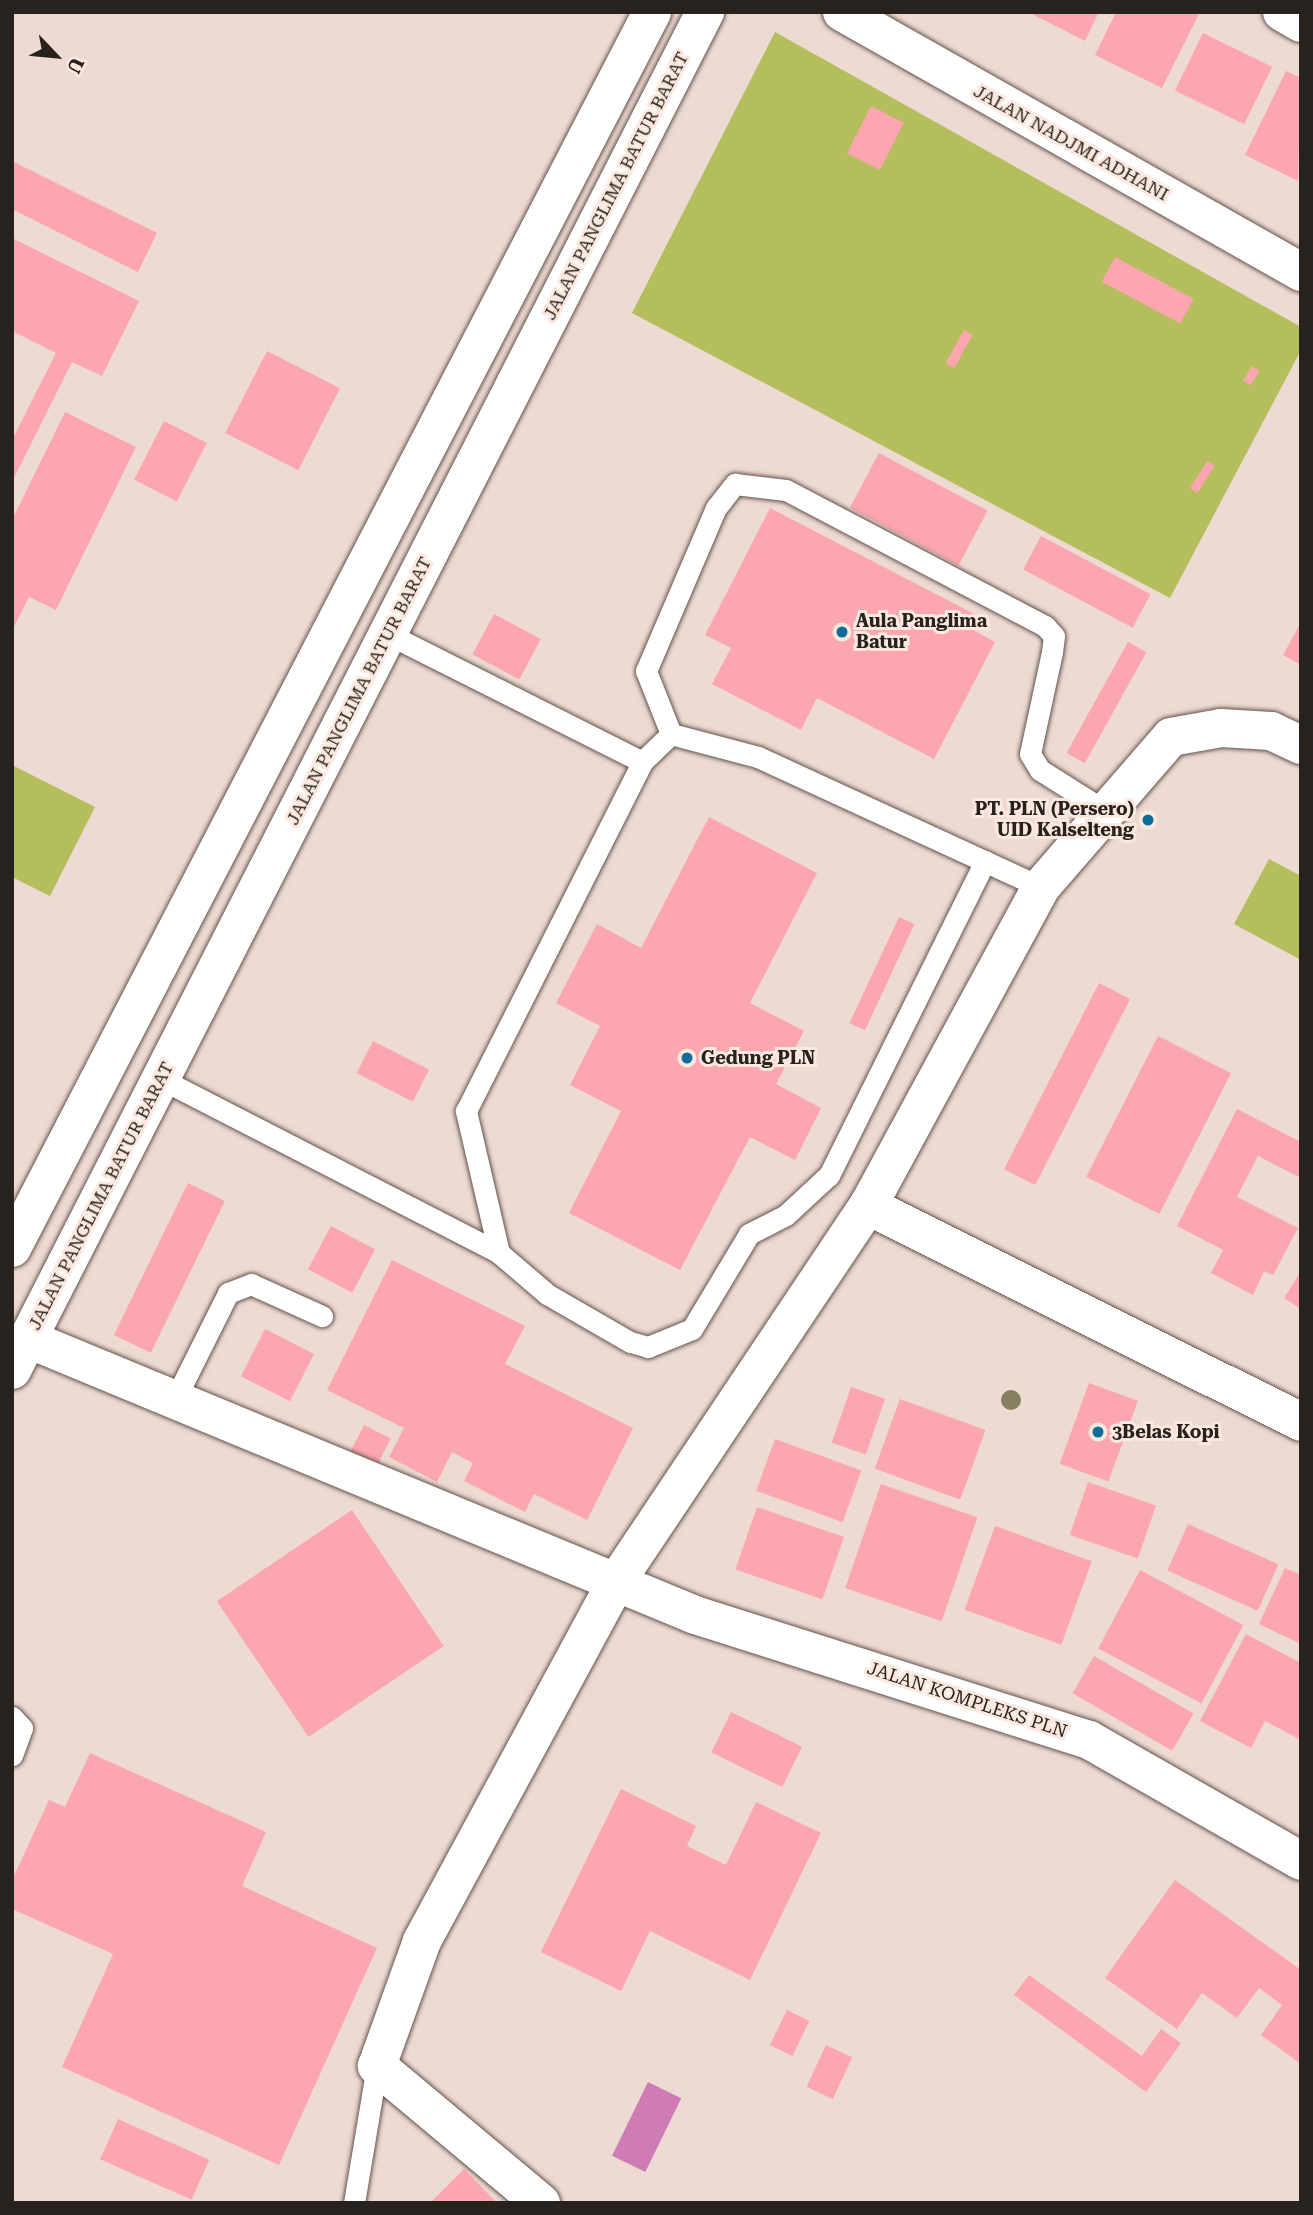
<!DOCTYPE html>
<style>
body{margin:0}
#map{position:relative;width:1313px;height:2215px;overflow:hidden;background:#eddad2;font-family:"Roboto Serif",serif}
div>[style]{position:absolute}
.green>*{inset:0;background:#b5be5d}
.water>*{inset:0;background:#cf7bb6;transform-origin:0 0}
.building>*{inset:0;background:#fca6af;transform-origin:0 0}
.roads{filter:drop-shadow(0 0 2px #63534c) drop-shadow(0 0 2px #63534c)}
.service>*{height:21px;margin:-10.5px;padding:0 10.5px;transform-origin:10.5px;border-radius:10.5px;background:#fff}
.minor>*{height:38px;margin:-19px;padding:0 19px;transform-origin:19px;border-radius:19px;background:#fff}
.secondary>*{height:38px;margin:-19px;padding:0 19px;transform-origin:19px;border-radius:19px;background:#fff}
.trees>*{width:20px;height:20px;margin:-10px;border-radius:50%;background:#867f62}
.dots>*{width:19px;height:19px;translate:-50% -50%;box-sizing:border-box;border:4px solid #fbe8df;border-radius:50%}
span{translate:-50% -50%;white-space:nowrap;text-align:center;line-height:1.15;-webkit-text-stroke:6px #fbe8df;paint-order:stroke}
.street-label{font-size:18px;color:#28221e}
.poi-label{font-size:18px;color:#28221e;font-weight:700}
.left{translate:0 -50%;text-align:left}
.right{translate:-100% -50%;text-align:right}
.frame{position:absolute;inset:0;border:14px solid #28221e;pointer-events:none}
.north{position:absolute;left:21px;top:21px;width:70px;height:70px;-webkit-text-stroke:5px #fbe8df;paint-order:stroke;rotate:116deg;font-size:19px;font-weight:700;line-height:28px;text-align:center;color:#28221e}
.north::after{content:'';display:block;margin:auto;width:24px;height:32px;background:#28221e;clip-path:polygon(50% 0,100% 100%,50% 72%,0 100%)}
</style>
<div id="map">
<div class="green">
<div style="clip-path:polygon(775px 32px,1301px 327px,1301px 350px,1170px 598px,632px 313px)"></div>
<div style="clip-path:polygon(12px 765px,95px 807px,50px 896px,12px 877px)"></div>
<div style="clip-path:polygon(1269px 859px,1301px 876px,1301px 960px,1234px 924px)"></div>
</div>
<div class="water">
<div style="left:648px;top:2082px;width:37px;height:82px;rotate:26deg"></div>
</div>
<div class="building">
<div style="clip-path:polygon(1028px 12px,1099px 12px,1085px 41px)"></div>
<div style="clip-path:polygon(1116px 12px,1200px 12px,1162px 88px,1095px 55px)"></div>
<div style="left:1203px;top:33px;width:77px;height:64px;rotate:26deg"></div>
<div style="clip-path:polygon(1286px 71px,1301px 78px,1298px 181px,1245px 155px)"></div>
<div style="left:871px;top:106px;width:37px;height:53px;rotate:27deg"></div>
<div style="clip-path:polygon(12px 161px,157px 233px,138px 272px,12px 209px)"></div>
<div style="clip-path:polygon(12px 238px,139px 301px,102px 376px,72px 362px,12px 482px,12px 440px,56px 353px,12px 331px)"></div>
<div style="left:1115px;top:257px;width:89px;height:28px;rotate:28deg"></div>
<div style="left:964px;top:330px;width:10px;height:38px;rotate:29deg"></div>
<div style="left:267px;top:351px;width:82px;height:92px;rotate:27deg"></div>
<div style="left:1252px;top:366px;width:9px;height:17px;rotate:32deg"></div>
<div style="clip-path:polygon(65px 412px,136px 447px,56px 610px,29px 597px,12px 631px,12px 520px)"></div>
<div style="left:164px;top:421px;width:48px;height:66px;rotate:27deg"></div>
<div style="left:879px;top:453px;width:123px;height:62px;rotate:28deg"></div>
<div style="left:1207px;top:461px;width:9px;height:32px;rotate:32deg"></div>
<div style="clip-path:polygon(770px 508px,980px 617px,973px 630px,995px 642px,934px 759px,817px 698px,801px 730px,712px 684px,731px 648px,705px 635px)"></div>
<div style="left:1041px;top:536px;width:124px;height:38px;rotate:28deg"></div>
<div style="left:494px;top:614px;width:53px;height:46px;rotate:28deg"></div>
<div style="clip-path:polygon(1301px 622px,1301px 665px,1283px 655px)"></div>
<div style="left:1128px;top:642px;width:21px;height:127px;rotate:29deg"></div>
<div style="clip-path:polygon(709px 817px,817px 873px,750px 1003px,804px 1031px,776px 1084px,821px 1108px,795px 1160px,750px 1137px,680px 1270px,569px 1213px,621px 1111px,570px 1085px,600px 1026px,556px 1003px,597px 924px,641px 948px)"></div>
<div style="left:899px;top:917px;width:17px;height:117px;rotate:25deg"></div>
<div style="left:1099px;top:983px;width:35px;height:209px;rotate:27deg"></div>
<div style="left:1158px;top:1036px;width:82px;height:158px;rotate:27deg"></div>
<div style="left:373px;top:1041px;width:63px;height:36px;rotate:27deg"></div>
<div style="clip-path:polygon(1237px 1109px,1301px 1142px,1299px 1177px,1258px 1156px,1237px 1197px,1298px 1228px,1273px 1275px,1264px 1271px,1253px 1295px,1211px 1273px,1223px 1250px,1177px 1226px)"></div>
<div style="left:188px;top:1183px;width:41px;height:169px;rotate:26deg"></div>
<div style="left:331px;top:1226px;width:50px;height:49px;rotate:28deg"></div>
<div style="clip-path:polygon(392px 1260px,525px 1326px,505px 1364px,633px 1428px,587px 1520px,534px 1494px,525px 1512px,464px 1481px,473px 1463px,452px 1452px,437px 1482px,389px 1457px,404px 1428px,327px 1390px)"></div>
<div style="clip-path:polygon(1301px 1271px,1301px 1309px,1284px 1298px)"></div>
<div style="left:265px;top:1329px;width:55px;height:53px;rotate:27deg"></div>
<div style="left:1089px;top:1383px;width:52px;height:86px;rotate:20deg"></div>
<div style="left:851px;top:1387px;width:36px;height:59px;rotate:19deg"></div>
<div style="left:900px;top:1399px;width:91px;height:74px;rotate:20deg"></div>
<div style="left:364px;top:1425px;width:30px;height:41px;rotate:27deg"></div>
<div style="left:775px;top:1439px;width:92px;height:55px;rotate:20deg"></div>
<div style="left:1088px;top:1482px;width:72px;height:56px;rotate:19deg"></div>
<div style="left:881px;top:1484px;width:102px;height:110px;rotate:19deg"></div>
<div style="left:757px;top:1507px;width:92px;height:66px;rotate:19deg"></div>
<div style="left:352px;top:1510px;width:164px;height:163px;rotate:56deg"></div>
<div style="left:1188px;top:1524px;width:99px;height:51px;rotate:24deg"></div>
<div style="left:995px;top:1526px;width:103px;height:89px;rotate:20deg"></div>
<div style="clip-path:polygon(1285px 1568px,1301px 1575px,1299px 1643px,1259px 1624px)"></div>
<div style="left:1140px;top:1570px;width:117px;height:89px;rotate:28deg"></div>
<div style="clip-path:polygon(1246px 1634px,1301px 1663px,1301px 1740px,1265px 1721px,1251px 1748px,1200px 1721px)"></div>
<div style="left:1094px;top:1656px;width:115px;height:43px;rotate:30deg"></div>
<div style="left:731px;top:1712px;width:79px;height:45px;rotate:26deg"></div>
<div style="clip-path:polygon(90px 1753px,266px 1832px,242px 1886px,377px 1948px,279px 2165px,62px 2067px,113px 1954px,12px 1909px,12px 1880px,49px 1800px,65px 1807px)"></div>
<div style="clip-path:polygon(621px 1789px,696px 1826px,687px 1846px,726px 1865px,756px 1802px,821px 1833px,750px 1980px,650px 1931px,621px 1991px,541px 1952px)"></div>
<div style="clip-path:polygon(1175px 1880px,1301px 1970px,1301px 2064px,1261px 2035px,1282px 2005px,1259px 1988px,1237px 2018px,1202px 1993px,1177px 2029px,1105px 1978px)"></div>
<div style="clip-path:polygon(1029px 1975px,1142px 2056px,1161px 2029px,1181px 2043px,1146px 2092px,1014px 1995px)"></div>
<div style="left:787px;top:2010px;width:25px;height:39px;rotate:26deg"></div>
<div style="left:826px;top:2045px;width:29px;height:46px;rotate:25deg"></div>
<div style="left:118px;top:2119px;width:100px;height:44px;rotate:24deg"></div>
<div style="clip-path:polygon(464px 2169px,497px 2203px,430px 2203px)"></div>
</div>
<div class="roads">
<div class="service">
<div style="left:388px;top:634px;width:284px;rotate:26.7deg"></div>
<div style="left:671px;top:734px;width:68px;rotate:-111.6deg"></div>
<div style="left:646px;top:671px;width:177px;rotate:-66.8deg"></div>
<div style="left:716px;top:508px;width:31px;rotate:-52deg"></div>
<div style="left:735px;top:484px;width:51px;rotate:6.7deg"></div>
<div style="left:786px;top:490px;width:293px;rotate:27.7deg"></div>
<div style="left:1045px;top:626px;width:13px;rotate:48deg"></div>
<div style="left:1054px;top:636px;width:16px;rotate:97deg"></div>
<div style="left:1052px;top:652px;width:104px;rotate:102.2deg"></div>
<div style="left:1030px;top:754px;width:19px;rotate:58deg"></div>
<div style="left:1040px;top:770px;width:73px;rotate:32.2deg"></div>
<div style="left:985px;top:861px;width:351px;rotate:116.4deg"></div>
<div style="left:829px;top:1175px;width:59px;rotate:137.1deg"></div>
<div style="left:786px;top:1215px;width:42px;rotate:152.8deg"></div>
<div style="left:749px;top:1234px;width:111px;rotate:121deg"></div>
<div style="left:692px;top:1329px;width:48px;rotate:157.8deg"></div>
<div style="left:648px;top:1347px;width:19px;rotate:-164deg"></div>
<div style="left:630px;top:1342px;width:96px;rotate:-150deg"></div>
<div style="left:547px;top:1294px;width:63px;rotate:-139.5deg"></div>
<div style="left:499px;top:1253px;width:146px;rotate:-103.1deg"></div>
<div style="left:466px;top:1111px;width:391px;rotate:-63.2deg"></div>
<div style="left:642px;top:762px;width:40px;rotate:-44deg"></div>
<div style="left:671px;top:734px;width:90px;rotate:14.8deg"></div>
<div style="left:758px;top:757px;width:311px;rotate:24.7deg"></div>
<div style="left:161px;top:1079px;width:380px;rotate:27.2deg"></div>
<div style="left:175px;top:1399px;width:119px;rotate:-63.4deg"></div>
<div style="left:228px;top:1293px;width:25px;rotate:-21deg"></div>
<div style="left:251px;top:1284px;width:78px;rotate:24.3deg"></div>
<div style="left:12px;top:1717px;width:15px;rotate:48deg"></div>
<div style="left:22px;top:1728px;width:29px;rotate:110deg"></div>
<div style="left:354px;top:2203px;width:139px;rotate:-80.5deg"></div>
</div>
<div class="minor">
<div style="left:1282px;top:12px;width:22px;rotate:30deg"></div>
<div style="left:868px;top:1206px;width:484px;rotate:26.5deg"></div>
<div style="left:28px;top:1339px;width:722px;rotate:22.48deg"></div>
<div style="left:695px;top:1615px;width:413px;rotate:17.6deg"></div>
<div style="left:1089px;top:1740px;width:244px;rotate:29.7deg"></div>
<div style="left:541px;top:2203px;width:214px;rotate:-140.1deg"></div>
<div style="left:377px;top:2066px;width:133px;rotate:-70.2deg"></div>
<div style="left:422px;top:1941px;width:408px;rotate:-61.6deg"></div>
<div style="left:616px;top:1582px;width:453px;rotate:-56.2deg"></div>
<div style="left:868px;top:1206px;width:363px;rotate:-61.5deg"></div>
<div style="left:1041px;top:887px;width:198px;rotate:-49.1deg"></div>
<div style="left:1171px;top:737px;width:51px;rotate:-10.2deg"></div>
<div style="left:1221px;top:728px;width:50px;rotate:3.4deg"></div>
<div style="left:1271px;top:731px;width:33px;rotate:25deg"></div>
</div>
<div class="secondary">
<div style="left:842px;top:12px;width:528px;rotate:29.53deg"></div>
<div style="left:12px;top:1248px;width:1392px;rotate:-62.62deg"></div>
<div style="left:12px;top:1370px;width:1525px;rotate:-62.96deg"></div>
</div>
</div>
<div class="trees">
<div style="left:1011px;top:1400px"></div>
</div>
<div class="dots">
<div style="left:842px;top:632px;background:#0e6d9b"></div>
<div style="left:1148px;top:820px;background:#0e6d9b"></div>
<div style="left:687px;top:1058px;background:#0e6d9b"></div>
<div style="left:1098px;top:1432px;background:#0e6d9b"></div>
</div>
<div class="street-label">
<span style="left:1071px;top:143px;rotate:29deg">JALAN NADJMI ADHANI</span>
<span style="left:616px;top:186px;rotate:-63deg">JALAN PANGLIMA BATUR BARAT</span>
<span style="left:359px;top:691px;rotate:-63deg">JALAN PANGLIMA BATUR BARAT</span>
<span style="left:101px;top:1196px;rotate:-63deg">JALAN PANGLIMA BATUR BARAT</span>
<span style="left:967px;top:1700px;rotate:18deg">JALAN KOMPLEKS PLN</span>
</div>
<div class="poi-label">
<span class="left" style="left:856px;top:632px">Aula Panglima<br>Batur</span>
<span class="right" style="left:1134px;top:820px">PT. PLN (Persero)<br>UID Kalselteng</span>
<span class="left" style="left:701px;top:1058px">Gedung PLN</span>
<span class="left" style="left:1112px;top:1432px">3Belas Kopi</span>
</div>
<div class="frame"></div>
<div class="north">U</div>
</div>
